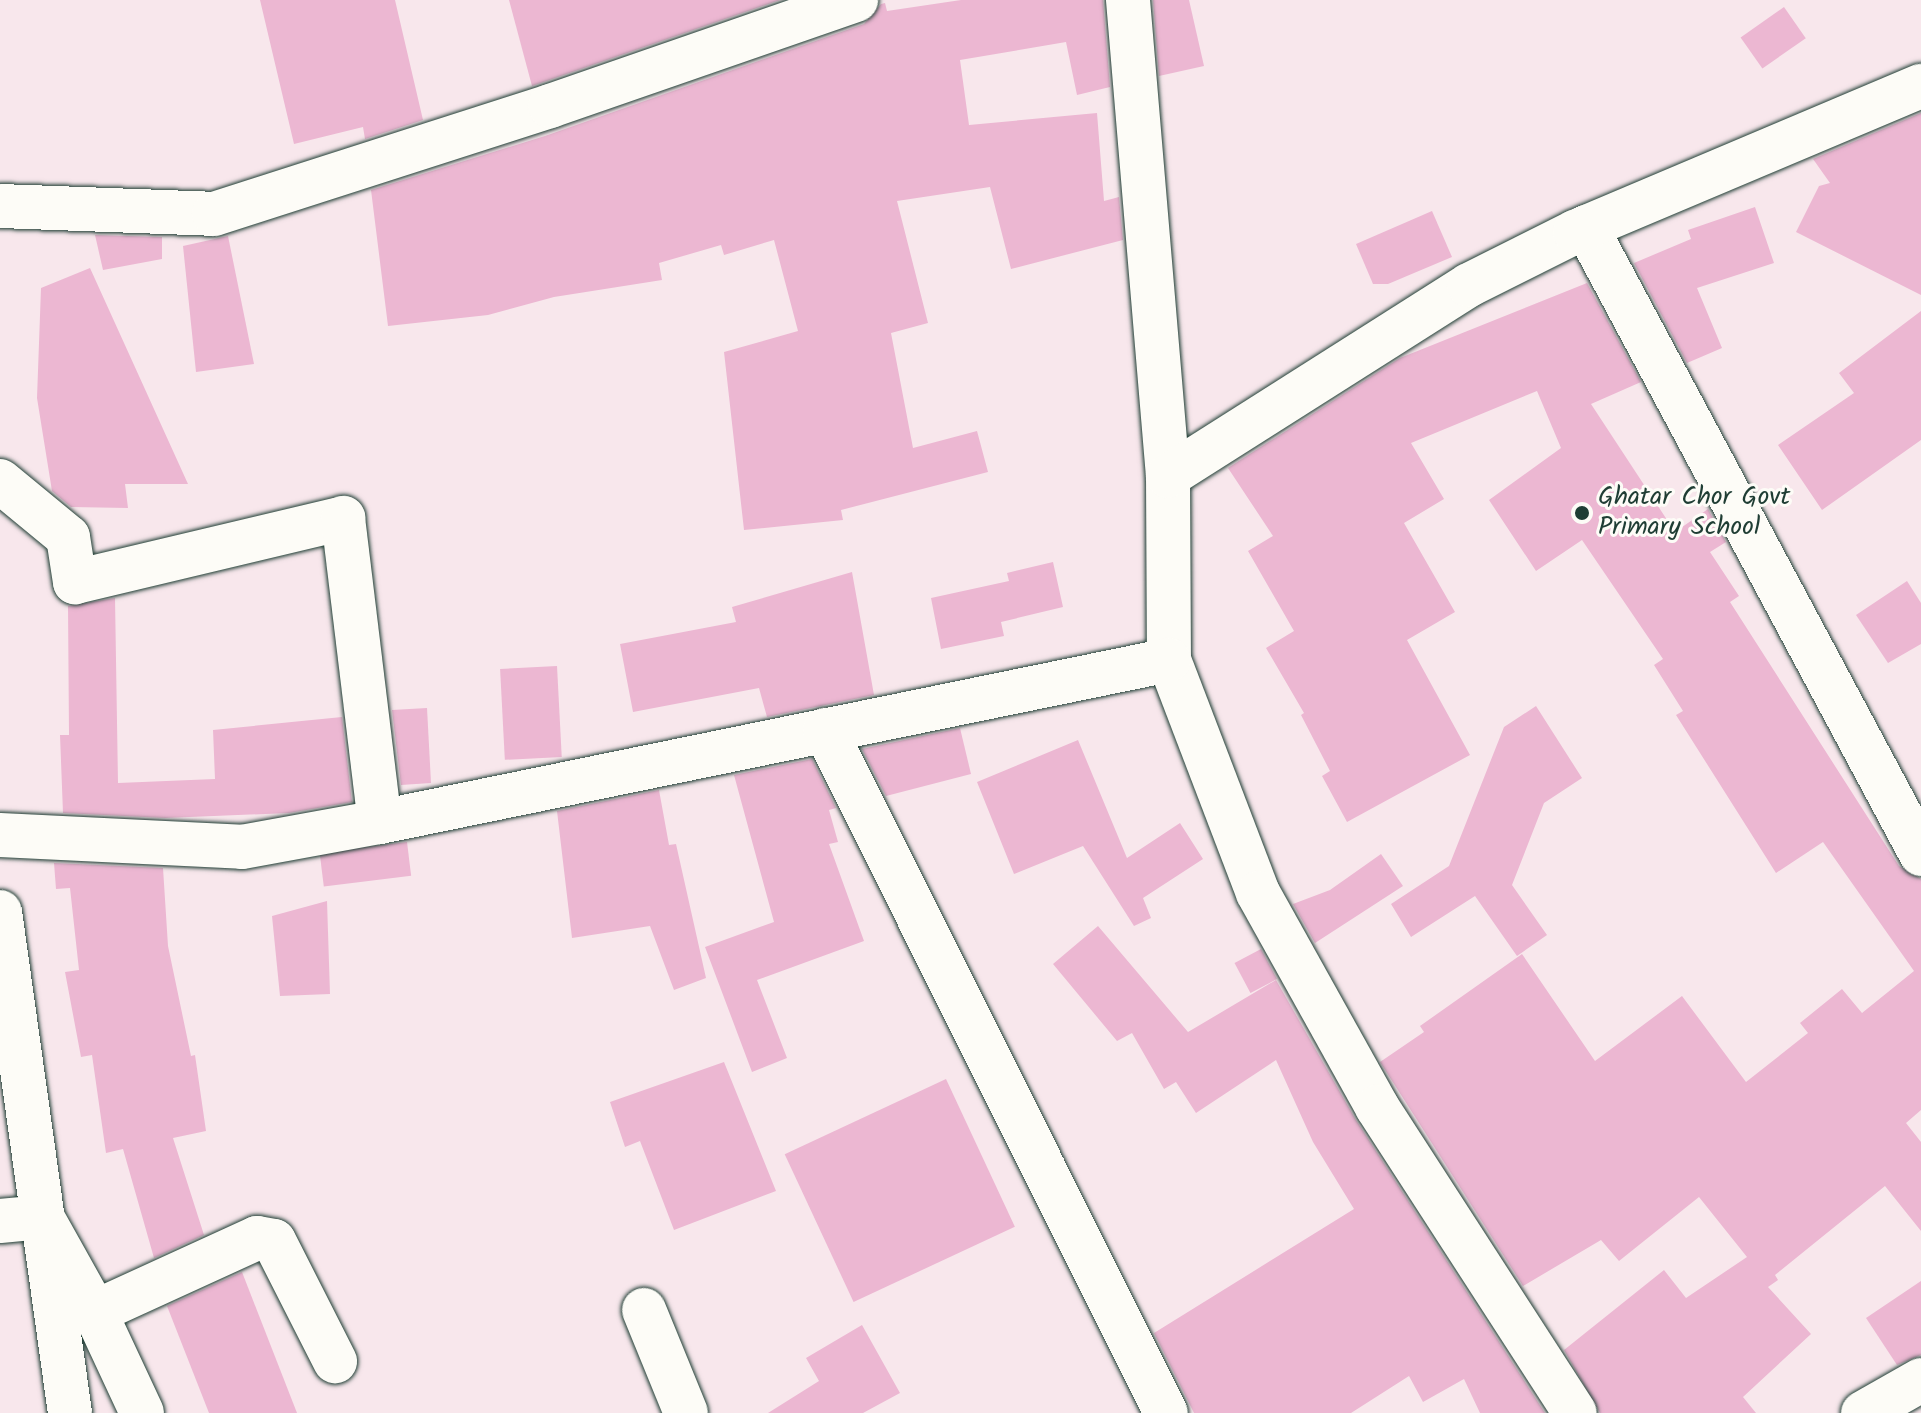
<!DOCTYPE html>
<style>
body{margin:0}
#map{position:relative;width:1921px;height:1413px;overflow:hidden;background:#f8e7ec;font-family:Kalam,sans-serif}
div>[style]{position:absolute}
.building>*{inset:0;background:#ecb7d2;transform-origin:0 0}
.roads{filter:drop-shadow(0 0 2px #1f3d34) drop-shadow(0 0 2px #1f3d34)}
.minor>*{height:44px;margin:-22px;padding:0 22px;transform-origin:22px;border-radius:22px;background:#fdfcf7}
.major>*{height:44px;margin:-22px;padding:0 22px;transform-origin:22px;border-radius:22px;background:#fdfcf7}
.dots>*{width:22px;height:22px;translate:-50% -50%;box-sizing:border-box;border:4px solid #fdfcf7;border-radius:50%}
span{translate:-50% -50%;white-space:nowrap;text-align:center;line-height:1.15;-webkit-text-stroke:6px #fdfcf7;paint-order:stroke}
.poi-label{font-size:26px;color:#1f3d34}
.left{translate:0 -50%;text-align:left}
</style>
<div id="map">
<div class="building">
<div style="clip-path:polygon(260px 0,395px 0,423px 120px,365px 139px,363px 127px,294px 144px)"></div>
<div style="clip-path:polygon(509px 0,780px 0,532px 86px)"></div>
<div style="clip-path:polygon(961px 0,1103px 0,1110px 87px,1077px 95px,1066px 42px,960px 60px,969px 125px,1097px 113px,1104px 201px,1119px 197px,1123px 240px,1011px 269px,990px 187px,897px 201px,928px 323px,891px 333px,913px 448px,977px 431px,988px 472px,841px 510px,843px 520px,744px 530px,724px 352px,798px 331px,774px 240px,724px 255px,721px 245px,659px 263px,662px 280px,554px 297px,488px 315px,388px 326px,371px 190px,545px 136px,864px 24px,881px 4px,885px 3px,887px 11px)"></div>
<div style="clip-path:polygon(1153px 0,1189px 0,1204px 66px,1159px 76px)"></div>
<div style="left:1784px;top:7px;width:38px;height:53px;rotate:55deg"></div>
<div style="clip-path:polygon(1921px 113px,1921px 295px,1796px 232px,1819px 186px,1830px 183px,1813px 159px)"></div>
<div style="clip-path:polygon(1755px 207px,1774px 263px,1697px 288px,1722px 348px,1687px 363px,1634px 263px,1691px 239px,1688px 230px)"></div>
<div style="clip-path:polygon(1432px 211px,1452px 257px,1388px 284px,1373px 284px,1356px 244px)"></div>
<div style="clip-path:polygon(95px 235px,162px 237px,162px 259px,103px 270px)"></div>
<div style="clip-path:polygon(228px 236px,254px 364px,196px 372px,183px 246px)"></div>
<div style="clip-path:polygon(90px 268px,188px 484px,125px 484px,128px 508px,71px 507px,52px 491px,37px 398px,41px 288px)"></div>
<div style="clip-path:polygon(1587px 283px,1641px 382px,1591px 404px,1675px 532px,1708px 509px,1726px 542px,1710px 552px,1739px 596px,1730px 602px,1899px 866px,1921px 879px,1921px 1110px,1906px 1123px,1921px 1142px,1921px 1231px,1885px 1186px,1775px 1275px,1778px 1280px,1768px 1287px,1811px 1334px,1743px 1397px,1756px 1413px,1600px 1413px,1564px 1350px,1664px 1270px,1686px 1298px,1747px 1257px,1699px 1197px,1619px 1261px,1601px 1240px,1523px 1286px,1380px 1062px,1424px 1032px,1420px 1026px,1522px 954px,1595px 1061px,1682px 996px,1746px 1082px,1808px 1033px,1800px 1023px,1842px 989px,1862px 1013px,1914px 971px,1823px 842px,1776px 873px,1676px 715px,1683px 711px,1654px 665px,1663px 659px,1582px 540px,1536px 571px,1489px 500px,1561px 448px,1537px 391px,1411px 443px,1444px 499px,1404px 523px,1455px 612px,1407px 640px,1470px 755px,1347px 822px,1322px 776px,1330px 771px,1301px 715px,1304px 713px,1266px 648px,1294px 631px,1248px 551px,1273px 536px,1228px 468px,1400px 358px)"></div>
<div style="clip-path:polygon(1921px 311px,1921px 440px,1822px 510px,1778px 445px,1854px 393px,1839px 373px)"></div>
<div style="clip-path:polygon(1053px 562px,1063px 607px,1001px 622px,1004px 636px,941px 649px,931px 598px,1009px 581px,1007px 573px)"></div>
<div style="clip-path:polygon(852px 572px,874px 695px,767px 717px,759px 688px,633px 712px,620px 644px,736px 622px,732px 607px)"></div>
<div style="clip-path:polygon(1907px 581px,1921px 603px,1921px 644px,1888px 663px,1856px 615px)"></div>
<div style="clip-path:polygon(115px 598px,118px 783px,215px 779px,213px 730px,342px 717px,352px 802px,289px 813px,165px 818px,63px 813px,60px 735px,69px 735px,68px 606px)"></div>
<div style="left:557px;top:666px;width:91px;height:57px;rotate:87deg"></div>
<div style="clip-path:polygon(1536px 706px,1582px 778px,1544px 803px,1512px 885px,1547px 935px,1517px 956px,1475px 896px,1411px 937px,1391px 904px,1449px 866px,1504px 727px)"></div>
<div style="clip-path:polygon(427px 708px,431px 783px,401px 785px,392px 710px)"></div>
<div style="clip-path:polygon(960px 728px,971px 774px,886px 796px,862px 749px)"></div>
<div style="clip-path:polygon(1078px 740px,1127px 858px,1180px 823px,1203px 859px,1143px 898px,1151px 918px,1134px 926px,1083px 846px,1014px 874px,977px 782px)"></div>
<div style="clip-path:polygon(812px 759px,836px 808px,829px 810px,838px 842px,829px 844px,864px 941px,757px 980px,787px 1058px,752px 1072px,705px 947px,774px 922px,734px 775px)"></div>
<div style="clip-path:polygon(659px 790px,669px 845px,676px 844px,706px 978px,674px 990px,650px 926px,572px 938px,557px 811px)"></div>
<div style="left:407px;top:842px;width:34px;height:88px;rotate:83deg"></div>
<div style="clip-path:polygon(1381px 854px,1403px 886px,1315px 943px,1293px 904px,1330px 890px)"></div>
<div style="clip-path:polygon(54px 863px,163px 868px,168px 946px,191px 1056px,195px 1055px,206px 1131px,173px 1138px,204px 1235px,154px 1258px,123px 1149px,106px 1153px,92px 1055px,81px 1057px,65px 972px,79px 970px,70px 888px,56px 889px)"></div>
<div style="clip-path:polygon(327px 901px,330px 994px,280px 996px,272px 916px)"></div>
<div style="clip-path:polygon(1098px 926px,1188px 1032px,1276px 980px,1356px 1120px,1545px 1413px,1480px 1413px,1464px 1379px,1423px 1402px,1409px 1376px,1351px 1413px,1194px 1413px,1154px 1333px,1354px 1209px,1313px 1142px,1276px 1060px,1196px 1113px,1176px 1082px,1164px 1089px,1132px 1033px,1117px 1041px,1053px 964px)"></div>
<div style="left:1261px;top:949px;width:34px;height:30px;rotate:62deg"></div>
<div style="clip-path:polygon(724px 1062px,776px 1191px,674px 1230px,640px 1141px,625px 1147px,610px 1102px)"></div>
<div style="left:946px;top:1079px;width:163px;height:178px;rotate:65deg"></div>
<div style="clip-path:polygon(242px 1272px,297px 1413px,209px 1413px,167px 1306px)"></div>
<div style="clip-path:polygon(1921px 1281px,1921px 1355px,1897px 1365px,1866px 1318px)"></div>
<div style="clip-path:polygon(862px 1325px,900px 1393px,863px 1413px,768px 1413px,819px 1381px,806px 1358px)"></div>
</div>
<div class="roads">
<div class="minor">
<div style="left:1128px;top:0;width:478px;rotate:85.2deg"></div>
<div style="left:1168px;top:476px;width:184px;rotate:89.7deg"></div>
<div style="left:1169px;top:660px;width:249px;rotate:69.1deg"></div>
<div style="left:1258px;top:893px;width:245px;rotate:60.9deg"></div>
<div style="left:1377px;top:1107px;width:364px;rotate:57.1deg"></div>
<div style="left:0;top:206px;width:214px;rotate:2.1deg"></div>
<div style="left:214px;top:214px;width:353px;rotate:-17.8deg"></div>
<div style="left:550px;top:106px;width:324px;rotate:-19.1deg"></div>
<div style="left:1586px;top:227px;width:711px;rotate:61.88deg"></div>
<div style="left:1168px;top:476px;width:356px;rotate:-32.4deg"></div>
<div style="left:1469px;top:285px;width:119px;rotate:-26.6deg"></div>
<div style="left:1575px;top:232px;width:376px;rotate:-22.9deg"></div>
<div style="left:0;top:481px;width:88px;rotate:39.5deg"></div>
<div style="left:68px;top:537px;width:46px;rotate:81.2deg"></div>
<div style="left:75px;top:582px;width:276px;rotate:-13.4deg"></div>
<div style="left:343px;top:518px;width:306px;rotate:83.1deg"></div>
<div style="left:380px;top:822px;width:805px;rotate:-11.6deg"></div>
<div style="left:825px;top:730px;width:763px;rotate:63.47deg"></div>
<div style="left:0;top:835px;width:242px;rotate:2.8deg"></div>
<div style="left:242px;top:847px;width:140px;rotate:-10.3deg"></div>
<div style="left:0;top:1221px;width:42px;rotate:-5.4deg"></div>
<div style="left:42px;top:1217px;width:109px;rotate:60.8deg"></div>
<div style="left:95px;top:1312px;width:111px;rotate:65deg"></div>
<div style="left:644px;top:1310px;width:111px;rotate:67.8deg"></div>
<div style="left:95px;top:1312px;width:178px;rotate:-24.6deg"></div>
<div style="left:257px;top:1238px;width:17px;rotate:10deg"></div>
<div style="left:274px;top:1241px;width:135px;rotate:63.1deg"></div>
<div style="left:1863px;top:1413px;width:67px;rotate:-29.6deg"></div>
</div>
<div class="major">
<div style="left:0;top:912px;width:506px;rotate:82.05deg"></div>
</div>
</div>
<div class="dots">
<div style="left:1582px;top:513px;background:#1f3d34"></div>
</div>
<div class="poi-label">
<span class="left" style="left:1598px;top:513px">Ghatar Chor Govt<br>Primary School</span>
</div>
</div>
